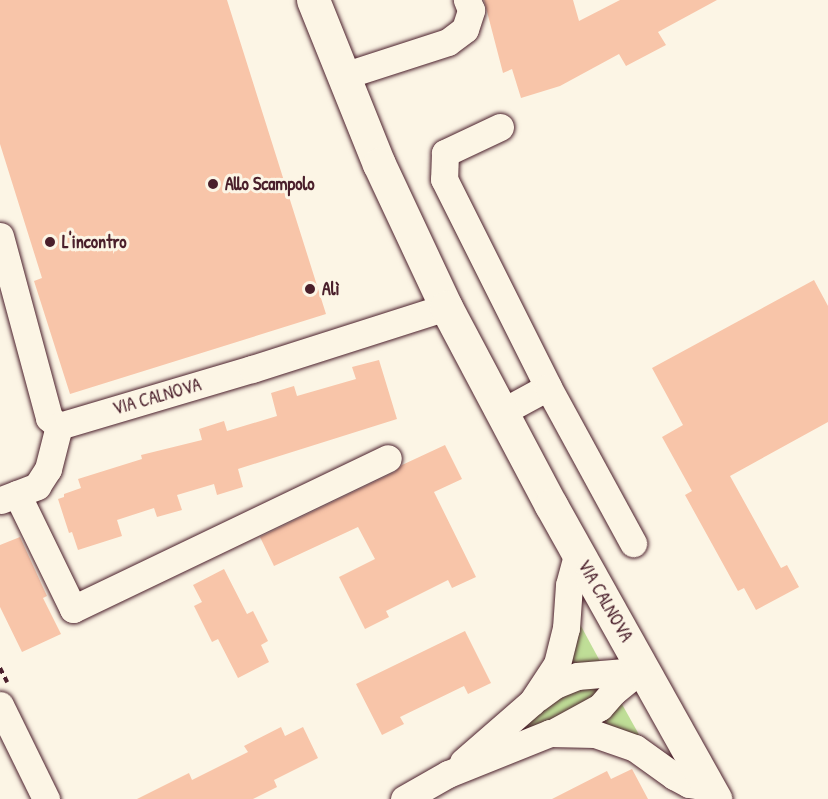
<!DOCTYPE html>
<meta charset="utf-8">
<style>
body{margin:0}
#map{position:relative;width:828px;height:799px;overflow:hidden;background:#fcf5e5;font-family:"Patrick Hand",sans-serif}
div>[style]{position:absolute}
.green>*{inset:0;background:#bfde97}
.building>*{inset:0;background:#f8c5a9}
.path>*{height:4px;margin-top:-2px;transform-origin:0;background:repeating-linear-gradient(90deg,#4a1f2b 0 6px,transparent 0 10.5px)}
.roads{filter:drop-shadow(0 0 2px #4a1f2b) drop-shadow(0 0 2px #4a1f2b)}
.minor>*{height:27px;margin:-13.5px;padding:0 13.5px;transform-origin:13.5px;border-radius:13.5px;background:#fcf5e5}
.major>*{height:33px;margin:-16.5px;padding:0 16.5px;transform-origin:16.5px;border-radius:16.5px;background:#fcf5e5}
.dots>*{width:16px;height:16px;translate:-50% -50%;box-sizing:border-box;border:3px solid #fcf5e5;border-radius:50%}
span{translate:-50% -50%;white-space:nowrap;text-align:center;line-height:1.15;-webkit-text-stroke:6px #fcf5e5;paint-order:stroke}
.poi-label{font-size:18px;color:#4a1f2b;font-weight:700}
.left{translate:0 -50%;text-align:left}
.street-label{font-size:18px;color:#4a1f2b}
</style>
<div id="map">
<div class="green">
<div style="clip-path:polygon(575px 615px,601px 663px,562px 671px)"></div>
<div style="clip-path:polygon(609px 681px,598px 698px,522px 733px,520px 729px,561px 691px)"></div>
<div style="clip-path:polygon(618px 697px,642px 740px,586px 724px)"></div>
</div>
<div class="building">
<div style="clip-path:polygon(0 0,227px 0,326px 314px,70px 394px,34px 281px,42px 278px,0 144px)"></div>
<div style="clip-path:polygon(484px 0,573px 0,579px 21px,620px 0,717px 0,658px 32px,666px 45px,626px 66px,619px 54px,560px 86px,521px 98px,512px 69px,503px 73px)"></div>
<div style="clip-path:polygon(814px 280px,828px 306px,828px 422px,730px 476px,781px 568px,787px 565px,799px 587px,756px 610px,744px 588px,738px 591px,685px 495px,692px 491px,662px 437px,683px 425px,652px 368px)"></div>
<div style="clip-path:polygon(379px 360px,397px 419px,238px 469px,243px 487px,217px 495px,214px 484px,177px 495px,182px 510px,157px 517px,154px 508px,117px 520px,122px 536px,78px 550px,72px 532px,69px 533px,58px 499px,64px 497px,64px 494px,81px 488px,78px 479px,142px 459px,141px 455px,202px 440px,199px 429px,224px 421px,227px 431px,277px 416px,271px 393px,294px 386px,297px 396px,356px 379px,352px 367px)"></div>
<div style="clip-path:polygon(445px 445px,462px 479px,434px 492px,476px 577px,452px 588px,448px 580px,386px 611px,389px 617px,365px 629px,339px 577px,375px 559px,358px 527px,274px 566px,260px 537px,395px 472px,402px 465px)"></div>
<div style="clip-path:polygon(20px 537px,47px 596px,43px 598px,61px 634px,22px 652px,0 607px,0 545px)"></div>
<div style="clip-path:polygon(224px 569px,247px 614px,253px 611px,268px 641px,261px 645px,269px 662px,238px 678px,218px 639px,212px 642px,194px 606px,202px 602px,193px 585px)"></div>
<div style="clip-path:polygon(465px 631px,491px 683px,468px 694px,464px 686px,400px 717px,404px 724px,382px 735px,356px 684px)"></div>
<div style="clip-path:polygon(281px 727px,285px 736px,303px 727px,318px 758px,274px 780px,277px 787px,253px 799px,137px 799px,189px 773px,192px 780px,248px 752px,244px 746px)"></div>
<div style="clip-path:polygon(632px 769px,648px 799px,552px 799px,607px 771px,611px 779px)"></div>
</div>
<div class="path">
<div style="left:0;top:668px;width:16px;rotate:63deg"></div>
</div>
<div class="roads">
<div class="minor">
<div style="left:343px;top:76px;width:110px;rotate:-17.9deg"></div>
<div style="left:448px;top:42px;width:21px;rotate:-37deg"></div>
<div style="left:465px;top:29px;width:20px;rotate:-72deg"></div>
<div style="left:471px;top:10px;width:11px;rotate:-112deg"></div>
<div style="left:500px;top:127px;width:61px;rotate:154.7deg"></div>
<div style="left:445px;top:153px;width:26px;rotate:92deg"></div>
<div style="left:444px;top:179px;width:233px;rotate:63.4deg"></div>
<div style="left:0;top:236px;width:188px;rotate:74.9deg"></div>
<div style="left:49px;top:418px;width:13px;rotate:39deg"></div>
<div style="left:59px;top:426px;width:201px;rotate:-16.5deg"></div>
<div style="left:252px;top:369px;width:204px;rotate:-17.7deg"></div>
<div style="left:502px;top:412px;width:52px;rotate:-28.5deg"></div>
<div style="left:548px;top:387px;width:178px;rotate:61.4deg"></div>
<div style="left:17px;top:494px;width:128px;rotate:64deg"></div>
<div style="left:73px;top:609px;width:349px;rotate:-25.6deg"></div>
<div style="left:1px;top:500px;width:39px;rotate:-21deg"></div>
<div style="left:37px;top:486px;width:20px;rotate:-57deg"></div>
<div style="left:48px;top:469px;width:44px;rotate:-75.7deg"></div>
<div style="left:537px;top:698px;width:22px;rotate:-36deg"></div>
<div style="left:555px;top:685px;width:24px;rotate:-22deg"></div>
<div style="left:577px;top:676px;width:48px;rotate:-4.8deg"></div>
<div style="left:625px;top:672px;width:19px;rotate:-16deg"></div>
<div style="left:0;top:705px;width:105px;rotate:63.9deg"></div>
<div style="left:554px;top:732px;width:52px;rotate:-28.5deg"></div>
<div style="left:600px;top:707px;width:20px;rotate:-49deg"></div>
<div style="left:613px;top:692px;width:36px;rotate:-39deg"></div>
<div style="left:463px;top:762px;width:91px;rotate:-41deg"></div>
<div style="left:532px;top:702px;width:45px;rotate:-56.7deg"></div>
<div style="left:557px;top:664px;width:37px;rotate:-76deg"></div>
<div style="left:566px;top:628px;width:43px;rotate:-86deg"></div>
<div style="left:569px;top:585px;width:34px;rotate:-75deg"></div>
<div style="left:404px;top:799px;width:51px;rotate:-29.6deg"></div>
<div style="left:448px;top:774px;width:110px;rotate:-21.9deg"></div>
<div style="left:550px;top:733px;width:45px;rotate:1.3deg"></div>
<div style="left:595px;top:734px;width:42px;rotate:19.3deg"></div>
<div style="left:635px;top:748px;width:48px;rotate:35.7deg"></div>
<div style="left:674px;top:776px;width:17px;rotate:28deg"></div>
<div style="left:689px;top:784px;width:20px;rotate:9deg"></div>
</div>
<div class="major">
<div style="left:313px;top:0;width:177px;rotate:68.1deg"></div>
<div style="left:379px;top:164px;width:158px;rotate:64.9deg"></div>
<div style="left:446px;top:307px;width:224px;rotate:62.1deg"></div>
<div style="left:551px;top:505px;width:337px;rotate:60.8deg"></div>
</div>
</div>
<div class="dots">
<div style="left:213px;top:184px;background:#4a1f2b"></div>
<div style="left:50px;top:242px;background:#4a1f2b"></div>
<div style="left:310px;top:289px;background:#4a1f2b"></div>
</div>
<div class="poi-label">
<span class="left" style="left:225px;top:184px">Allo Scampolo</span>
<span class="left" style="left:62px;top:242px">L'incontro</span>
<span class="left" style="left:322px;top:289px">Alì</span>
</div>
<div class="street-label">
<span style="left:157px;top:397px;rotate:-16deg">VIA CALNOVA</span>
<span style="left:605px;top:601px;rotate:60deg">VIA CALNOVA</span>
</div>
</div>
